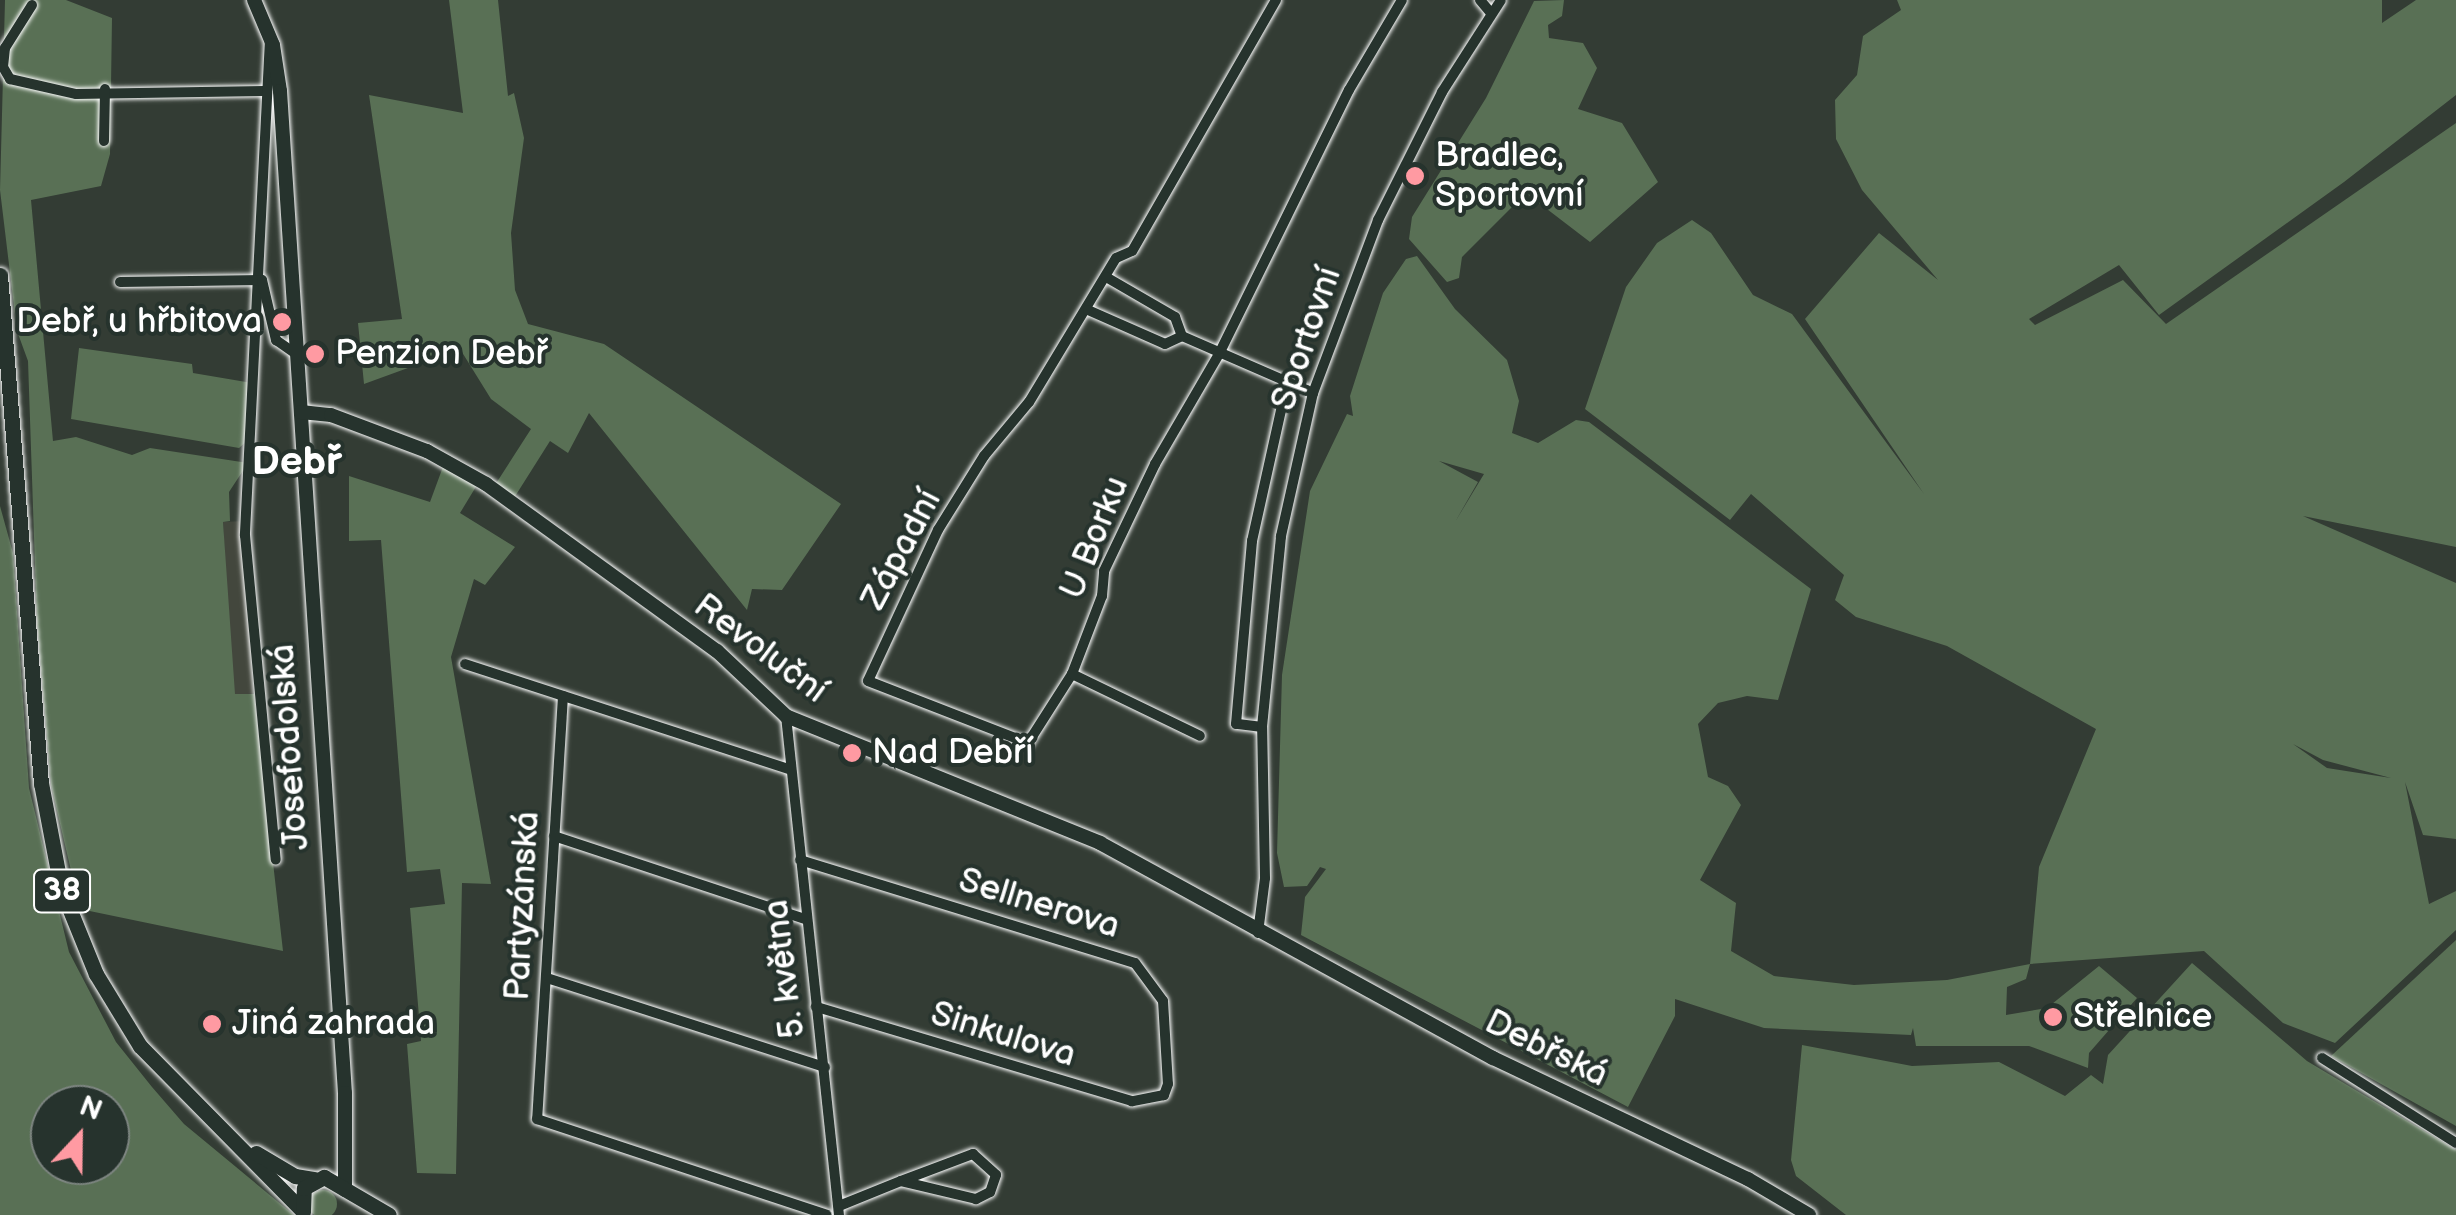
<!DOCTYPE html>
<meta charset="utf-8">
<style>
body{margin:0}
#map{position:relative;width:2456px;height:1215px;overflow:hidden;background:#333c34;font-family:"Balsamiq Sans",sans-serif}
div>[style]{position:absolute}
.built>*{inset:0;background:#43473d;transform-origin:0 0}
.green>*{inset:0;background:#597055}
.round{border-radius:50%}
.roads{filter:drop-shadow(0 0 2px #fff) drop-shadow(0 0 2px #fff)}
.street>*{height:10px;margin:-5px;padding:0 5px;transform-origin:5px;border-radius:5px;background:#26332d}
.secondary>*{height:14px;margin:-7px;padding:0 7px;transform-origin:7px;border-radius:7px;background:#26332d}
.primary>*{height:15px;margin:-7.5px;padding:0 7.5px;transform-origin:7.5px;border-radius:7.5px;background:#26332d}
.dots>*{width:28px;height:28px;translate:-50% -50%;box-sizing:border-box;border:5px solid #26332d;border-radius:50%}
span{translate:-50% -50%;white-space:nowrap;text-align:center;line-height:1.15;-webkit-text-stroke:8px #26332d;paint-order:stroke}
.shield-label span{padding:2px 8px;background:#26332d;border:2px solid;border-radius:8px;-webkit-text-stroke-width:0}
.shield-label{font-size:32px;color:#fff;font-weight:700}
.poi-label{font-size:35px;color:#fff}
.left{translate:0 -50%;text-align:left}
.right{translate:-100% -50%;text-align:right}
.street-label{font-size:35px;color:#fff}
.quarter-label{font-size:40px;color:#fff;font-weight:700}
.north{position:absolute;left:30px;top:1085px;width:100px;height:100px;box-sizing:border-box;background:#26332d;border:2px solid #7d8581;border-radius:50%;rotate:22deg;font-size:28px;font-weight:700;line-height:40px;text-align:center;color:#fff}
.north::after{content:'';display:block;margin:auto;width:35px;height:45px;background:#ff9aa2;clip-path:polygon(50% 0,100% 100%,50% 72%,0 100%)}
</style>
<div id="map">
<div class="built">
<div style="left:244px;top:521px;width:173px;height:21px;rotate:87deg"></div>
</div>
<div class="green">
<div style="clip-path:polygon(5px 0,66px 0,112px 18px,110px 154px,101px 186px,31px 200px,53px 441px,76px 437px,132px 455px,150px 448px,248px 463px,229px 492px,230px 521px,223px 522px,235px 694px,254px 694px,283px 951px,80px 909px,51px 785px,37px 624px,28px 361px,17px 331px,0 190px)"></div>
<div style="clip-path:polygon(449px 0,498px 0,508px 96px,514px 93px,524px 138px,511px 233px,515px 290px,528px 324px,604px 344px,841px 504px,782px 590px,752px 589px,747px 610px,589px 413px,568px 453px,550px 441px,514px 498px,495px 485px,531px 429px,491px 399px,460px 349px,364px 384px,358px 323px,402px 319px,369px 95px,463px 113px)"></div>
<div style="clip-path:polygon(1564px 0,1562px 16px,1548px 25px,1549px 38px,1583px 43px,1597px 68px,1578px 109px,1622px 123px,1658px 182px,1590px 242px,1526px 193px,1462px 257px,1459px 278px,1447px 282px,1409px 239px,1412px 217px,1486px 98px,1534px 1px)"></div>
<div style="clip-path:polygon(evenodd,1897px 0,2382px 0,2382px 23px,2416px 0,2456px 0,2456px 95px,2344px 182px,2159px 315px,2119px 265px,2029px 319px,2035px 325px,2123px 280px,2166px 324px,2456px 123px,2456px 547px,2303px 516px,2456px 583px,2456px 839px,2423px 835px,2405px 782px,2429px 904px,2456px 891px,2456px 930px,2335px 1043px,2283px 1023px,2204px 951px,2030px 964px,2026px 979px,2007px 987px,2006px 1015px,2047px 1008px,2099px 966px,2137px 998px,2089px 1053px,2088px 1068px,2029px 1046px,1916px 1046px,1913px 1028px,1911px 1035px,1764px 1028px,1675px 999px,1675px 1016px,1628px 1107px,1301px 935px,1305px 897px,1326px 869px,1320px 867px,1307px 886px,1284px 887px,1277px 853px,1282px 675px,1310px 491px,1347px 414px,1353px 416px,1350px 396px,1383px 293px,1406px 259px,1417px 256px,1455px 309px,1507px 360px,1519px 401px,1512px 433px,1538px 443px,1576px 420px,1589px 422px,1811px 589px,1778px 700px,1747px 696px,1718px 703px,1698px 724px,1708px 777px,1728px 786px,1741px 805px,1700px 880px,1736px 903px,1731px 951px,1774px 976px,1854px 985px,1947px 980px,2030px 964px,2039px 867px,2096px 729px,1947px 646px,1856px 617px,1835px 600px,1844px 575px,1751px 494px,1730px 520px,1585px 409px,1626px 287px,1657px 243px,1692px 220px,1711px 233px,1753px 295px,1792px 314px,1924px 494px,1805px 319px,1879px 233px,1938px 280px,1862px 190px,1836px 139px,1835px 100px,1857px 75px,1863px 36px,1901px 10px,1897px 0,1439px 461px,1484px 474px,1455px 522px,1478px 482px,1439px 461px,1897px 0,2293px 744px,2323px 760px,2391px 778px,2327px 768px,2293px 744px)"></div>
<div style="clip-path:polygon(79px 348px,192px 364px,193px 373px,252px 383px,249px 439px,239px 448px,71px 419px)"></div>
<div style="clip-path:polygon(444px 464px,477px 485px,460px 513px,515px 547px,485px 585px,474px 579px,451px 657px,491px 884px,462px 883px,456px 1174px,417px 1173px,407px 1044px,421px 1041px,410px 908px,445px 904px,440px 869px,407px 872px,381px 540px,349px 541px,349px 476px,430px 502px)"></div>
<div style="clip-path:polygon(evenodd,0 506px,13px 553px,29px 788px,69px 952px,116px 1042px,152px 1087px,184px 1124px,294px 1215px,0 1215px,0 506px,50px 1105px,110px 1105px,110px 1165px,50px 1165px,50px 1105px)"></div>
<div style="clip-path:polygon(2456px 940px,2456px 1126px,2331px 1056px)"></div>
<div style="clip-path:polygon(2192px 963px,2307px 1061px,2456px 1150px,2456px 1215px,1846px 1215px,1796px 1176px,1791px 1160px,1802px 1045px,1912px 1066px,1999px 1062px,2065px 1096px,2091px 1075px,2103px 1084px,2108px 1055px)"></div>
<div class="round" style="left:309px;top:1190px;width:28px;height:28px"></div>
</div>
<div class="roads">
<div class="street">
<div style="left:1276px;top:0;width:289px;rotate:119.8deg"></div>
<div style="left:1132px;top:251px;width:17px;rotate:156deg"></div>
<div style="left:1116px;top:258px;width:168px;rotate:121.1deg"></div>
<div style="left:1029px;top:402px;width:70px;rotate:129.8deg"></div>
<div style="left:984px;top:456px;width:87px;rotate:121.9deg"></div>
<div style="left:938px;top:530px;width:166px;rotate:114.9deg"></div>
<div style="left:868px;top:681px;width:172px;rotate:21.2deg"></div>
<div style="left:1028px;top:743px;width:82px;rotate:-57.5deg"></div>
<div style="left:1072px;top:674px;width:84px;rotate:-69deg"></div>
<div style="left:1102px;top:596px;width:25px;rotate:-85deg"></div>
<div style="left:1104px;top:571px;width:119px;rotate:-64.5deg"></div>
<div style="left:1155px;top:464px;width:127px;rotate:-59.8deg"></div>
<div style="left:1219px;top:354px;width:294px;rotate:-63.8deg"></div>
<div style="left:1349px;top:90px;width:104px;rotate:-59.5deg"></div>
<div style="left:1480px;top:0;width:17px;rotate:50deg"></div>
<div style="left:32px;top:5px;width:51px;rotate:122.1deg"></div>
<div style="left:5px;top:48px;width:19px;rotate:96deg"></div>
<div style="left:3px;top:67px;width:14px;rotate:60deg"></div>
<div style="left:10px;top:79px;width:68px;rotate:12.8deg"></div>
<div style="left:76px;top:94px;width:188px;rotate:-0.9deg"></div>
<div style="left:270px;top:39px;width:497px;rotate:92.9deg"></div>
<div style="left:245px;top:535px;width:326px;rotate:84.6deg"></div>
<div style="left:104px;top:141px;width:52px;rotate:-88.9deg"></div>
<div style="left:1106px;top:277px;width:80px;rotate:30.1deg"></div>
<div style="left:1175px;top:317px;width:20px;rotate:70deg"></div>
<div style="left:120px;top:282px;width:142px;rotate:-0.8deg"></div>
<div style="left:262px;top:280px;width:62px;rotate:76.9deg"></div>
<div style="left:276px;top:340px;width:24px;rotate:35deg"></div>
<div style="left:1088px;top:310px;width:84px;rotate:23.8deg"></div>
<div style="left:1165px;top:344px;width:19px;rotate:-25deg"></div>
<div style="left:1182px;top:336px;width:143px;rotate:23.5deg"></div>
<div style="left:465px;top:664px;width:340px;rotate:18deg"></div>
<div style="left:1072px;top:674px;width:142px;rotate:25.8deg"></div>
<div style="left:563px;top:696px;width:424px;rotate:93.5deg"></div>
<div style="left:537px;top:1119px;width:305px;rotate:18.3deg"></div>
<div style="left:786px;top:716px;width:502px;rotate:83.94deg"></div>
<div style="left:1262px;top:727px;width:26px;rotate:-173deg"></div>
<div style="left:1236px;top:724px;width:184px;rotate:-85deg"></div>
<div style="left:1252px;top:541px;width:162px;rotate:-77.5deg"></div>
<div style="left:554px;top:836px;width:264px;rotate:18.3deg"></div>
<div style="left:800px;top:860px;width:350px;rotate:17.1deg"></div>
<div style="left:1135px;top:963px;width:47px;rotate:53.6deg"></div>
<div style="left:1163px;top:1001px;width:83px;rotate:86.6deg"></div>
<div style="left:1168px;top:1084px;width:12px;rotate:110deg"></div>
<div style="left:1164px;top:1095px;width:33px;rotate:169deg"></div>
<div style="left:1132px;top:1101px;width:330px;rotate:-163.4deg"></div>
<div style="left:1258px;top:933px;width:55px;rotate:-82.7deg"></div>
<div style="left:1265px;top:878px;width:151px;rotate:-91.1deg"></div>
<div style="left:1262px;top:727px;width:192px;rotate:-84.3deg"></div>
<div style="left:1281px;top:536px;width:147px;rotate:-77.4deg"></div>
<div style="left:1313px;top:393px;width:185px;rotate:-69.4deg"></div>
<div style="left:1378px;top:220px;width:143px;rotate:-63.4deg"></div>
<div style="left:1442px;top:92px;width:109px;rotate:-57.3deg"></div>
<div style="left:547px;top:978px;width:292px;rotate:17.8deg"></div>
<div style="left:2322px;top:1058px;width:159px;rotate:32.4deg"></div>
<div style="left:839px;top:1206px;width:67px;rotate:-22deg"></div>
<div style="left:901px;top:1181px;width:77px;rotate:-20.6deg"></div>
<div style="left:973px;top:1154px;width:31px;rotate:42deg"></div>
<div style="left:996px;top:1175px;width:18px;rotate:109deg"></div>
<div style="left:990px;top:1192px;width:16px;rotate:153deg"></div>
<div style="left:976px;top:1199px;width:77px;rotate:-166.5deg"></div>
</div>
<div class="secondary">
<div style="left:254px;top:0;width:49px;rotate:67.1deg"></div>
<div style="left:273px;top:45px;width:47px;rotate:81.3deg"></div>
<div style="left:280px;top:91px;width:1004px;rotate:86.29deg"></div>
<div style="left:345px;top:1093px;width:97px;rotate:90deg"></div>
<div style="left:301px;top:412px;width:30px;rotate:6deg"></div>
<div style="left:331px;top:415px;width:103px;rotate:20.6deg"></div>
<div style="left:427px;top:451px;width:68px;rotate:29.2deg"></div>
<div style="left:486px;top:484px;width:285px;rotate:35.9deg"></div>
<div style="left:717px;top:651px;width:95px;rotate:43.3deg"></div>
<div style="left:786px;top:716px;width:339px;rotate:22deg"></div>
<div style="left:1100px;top:843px;width:448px;rotate:28.7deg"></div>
<div style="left:1493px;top:1058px;width:282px;rotate:25.4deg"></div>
<div style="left:1748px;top:1179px;width:71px;rotate:30.5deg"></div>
</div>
<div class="primary">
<div style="left:0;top:275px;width:510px;rotate:85.39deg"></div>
<div style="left:41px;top:783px;width:107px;rotate:79.2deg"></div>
<div style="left:61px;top:888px;width:93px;rotate:67.9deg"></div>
<div style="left:96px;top:974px;width:84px;rotate:58.6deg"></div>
<div style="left:140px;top:1046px;width:231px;rotate:45.4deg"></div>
<div style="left:256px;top:1153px;width:45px;rotate:30.5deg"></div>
<div style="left:295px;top:1176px;width:20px;rotate:9deg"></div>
<div style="left:303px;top:1212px;width:24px;rotate:-88deg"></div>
<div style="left:304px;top:1188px;width:23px;rotate:-29deg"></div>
<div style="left:324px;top:1177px;width:75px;rotate:30.3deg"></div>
</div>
</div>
<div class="dots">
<div style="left:1415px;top:176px;background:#ff9aa2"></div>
<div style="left:282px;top:322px;background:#ff9aa2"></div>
<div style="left:315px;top:354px;background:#ff9aa2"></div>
<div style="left:852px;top:753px;background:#ff9aa2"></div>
<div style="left:2053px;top:1017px;background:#ff9aa2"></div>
<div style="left:212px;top:1024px;background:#ff9aa2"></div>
</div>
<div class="shield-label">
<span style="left:62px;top:891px">38</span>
</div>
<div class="poi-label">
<span class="left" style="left:1435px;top:176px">Bradlec,<br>Sportovní</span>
<span class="right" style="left:262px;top:322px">Debř, u hřbitova</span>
<span class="left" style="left:335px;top:354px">Penzion Debř</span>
<span class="left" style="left:872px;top:753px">Nad Debří</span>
<span class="left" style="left:2073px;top:1017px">Střelnice</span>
<span class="left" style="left:232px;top:1024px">Jiná zahrada</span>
</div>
<div class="street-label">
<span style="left:1307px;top:339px;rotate:-71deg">Sportovní</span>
<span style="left:1095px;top:538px;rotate:-68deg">U Borku</span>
<span style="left:902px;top:550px;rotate:-62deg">Západní</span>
<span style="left:760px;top:649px;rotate:37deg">Revoluční</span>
<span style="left:290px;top:747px;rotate:-94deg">Josefodolská</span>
<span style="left:1039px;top:904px;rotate:17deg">Sellnerova</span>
<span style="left:523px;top:906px;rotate:-87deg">Partyzánská</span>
<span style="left:785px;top:969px;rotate:-97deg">5. května</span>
<span style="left:1003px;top:1035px;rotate:17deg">Sinkulova</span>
<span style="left:1546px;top:1049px;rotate:26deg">Debřská</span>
</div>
<div class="quarter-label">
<span style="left:297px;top:462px">Debř</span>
</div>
<div class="north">N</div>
</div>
